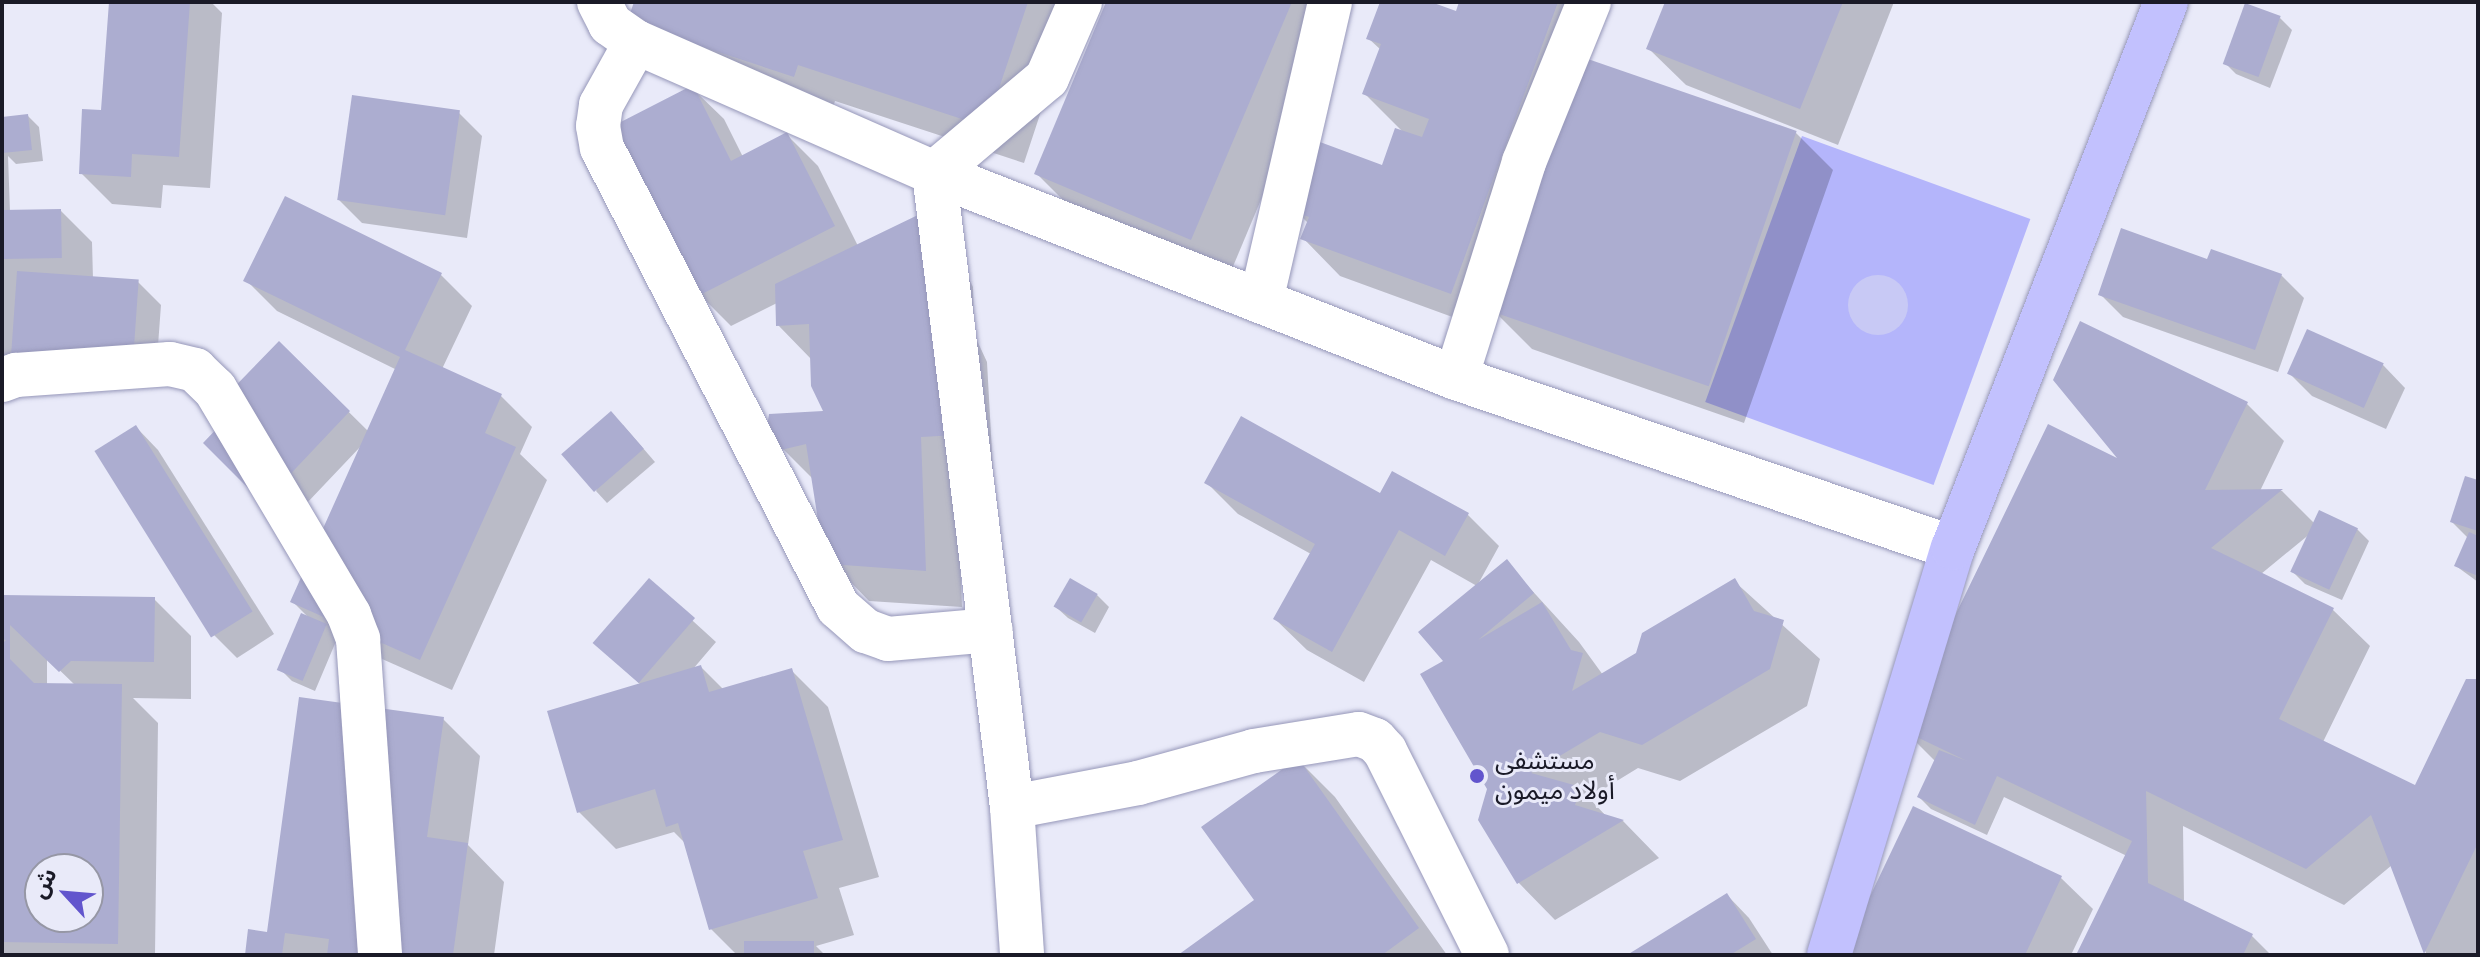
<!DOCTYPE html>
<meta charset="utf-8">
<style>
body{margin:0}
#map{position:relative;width:2480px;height:957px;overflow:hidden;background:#e9eaf9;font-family:"Fira Sans Condensed","Noto Sans Arabic",sans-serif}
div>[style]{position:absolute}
.green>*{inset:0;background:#b4b5fb;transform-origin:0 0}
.water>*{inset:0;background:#c8c9f5}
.round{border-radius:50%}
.shadow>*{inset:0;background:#0003}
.building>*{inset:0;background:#acadd0;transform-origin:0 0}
.roads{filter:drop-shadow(0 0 2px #9697b9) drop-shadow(0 0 2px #9697b9)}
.minor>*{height:44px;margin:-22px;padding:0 22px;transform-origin:22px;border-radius:22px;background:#fff}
.major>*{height:44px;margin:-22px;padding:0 22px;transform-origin:22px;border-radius:22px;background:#c2c1fe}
.dots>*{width:22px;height:22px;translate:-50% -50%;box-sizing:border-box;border:4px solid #e9eaf9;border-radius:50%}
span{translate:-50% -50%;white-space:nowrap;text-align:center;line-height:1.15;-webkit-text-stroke:6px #e9eaf9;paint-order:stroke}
.poi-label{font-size:26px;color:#1a1a27}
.left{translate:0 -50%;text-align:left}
.frame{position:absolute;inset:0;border:4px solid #1a1a27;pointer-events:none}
.north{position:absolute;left:24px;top:853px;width:80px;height:80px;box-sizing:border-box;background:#e9eaf9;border:2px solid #9697a5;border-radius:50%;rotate:296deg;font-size:22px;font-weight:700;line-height:32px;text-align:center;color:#1a1a27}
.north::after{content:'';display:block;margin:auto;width:28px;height:36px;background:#6255cd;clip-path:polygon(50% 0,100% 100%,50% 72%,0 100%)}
</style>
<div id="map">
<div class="green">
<div style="left:1802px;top:136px;width:243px;height:283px;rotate:20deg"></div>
</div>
<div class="water">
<div class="round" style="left:1848px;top:275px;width:60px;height:60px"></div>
</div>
<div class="shadow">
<div style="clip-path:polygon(111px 2px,211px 2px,222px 13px,210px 188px,163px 185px,161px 208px,112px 204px,81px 173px,103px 112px)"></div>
<div style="clip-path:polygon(636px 2px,1077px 2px,1024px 163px,835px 101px,831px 113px,630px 22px)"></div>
<div style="clip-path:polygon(1108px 2px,1344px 2px,1229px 276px,1073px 210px,1036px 173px)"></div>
<div style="clip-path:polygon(1382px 2px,1425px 2px,1457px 14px,1461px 2px,1606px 2px,1587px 60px,1796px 133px,1833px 170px,1744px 423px,1532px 349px,1495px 312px,1488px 330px,1340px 276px,1303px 238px,1308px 223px,1297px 212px,1383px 168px,1404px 133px,1364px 93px,1381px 50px,1368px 38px)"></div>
<div style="clip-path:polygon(1667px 2px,1894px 2px,1838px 145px,1686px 85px,1648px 48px)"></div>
<div style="clip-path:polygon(2280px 18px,2292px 30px,2270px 88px,2236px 74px,2224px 62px)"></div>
<div style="clip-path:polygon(692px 88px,724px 119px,743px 157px,787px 135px,818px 166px,858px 246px,957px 254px,973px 287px,974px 334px,987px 362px,993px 471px,957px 473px,962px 607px,869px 601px,832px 563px,814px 480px,783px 449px,826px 413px,812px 360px,778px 325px,777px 303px,731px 326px,700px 295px)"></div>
<div style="clip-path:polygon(459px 113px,482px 136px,467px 238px,362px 223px,339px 200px)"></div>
<div style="clip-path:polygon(28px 116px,39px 127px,43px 161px,16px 164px,8px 156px,10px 212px,61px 211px,92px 242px,93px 279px,138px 282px,161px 305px,155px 386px,2px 397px,2px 119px)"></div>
<div style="clip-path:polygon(441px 275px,472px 306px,442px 369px,501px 396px,532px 427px,520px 454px,547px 480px,452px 690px,337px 639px,315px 691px,292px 681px,280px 669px,310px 619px,292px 601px,362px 445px,287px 524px,279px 343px,369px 432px,397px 370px,277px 311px,246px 280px)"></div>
<div style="clip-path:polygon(2281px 275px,2304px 298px,2278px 372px,2123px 317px,2100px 294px)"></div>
<div style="clip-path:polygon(2383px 365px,2405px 388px,2386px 429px,2312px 396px,2289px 373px)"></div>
<div style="clip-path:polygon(2247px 404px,2284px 441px,2260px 491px,2282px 491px,2315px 524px,2357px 529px,2369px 541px,2342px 600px,2305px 584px,2293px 572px,2311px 533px,2261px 574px,2332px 609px,2370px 646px,2323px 742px,2415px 788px,2478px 681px,2478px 955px,2426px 953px,2392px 865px,2344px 905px,2183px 826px,2184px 903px,2252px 936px,2271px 955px,2079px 955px,2127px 856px,2004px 797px,1987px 835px,1931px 809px,1919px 797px,1936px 762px,1902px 728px,2124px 463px)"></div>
<div style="clip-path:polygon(623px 425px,655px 462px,607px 503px,596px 491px)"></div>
<div style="clip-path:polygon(136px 427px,158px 450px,274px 634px,237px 658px,214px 635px,98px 451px)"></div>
<div style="clip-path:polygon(1206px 482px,1381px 496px,1468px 515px,1499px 546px,1477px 586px,1506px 562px,1579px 642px,1603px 675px,1638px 654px,1734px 581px,1820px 659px,1807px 706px,1680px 781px,1638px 768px,1589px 798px,1607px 817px,1623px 821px,1659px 858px,1555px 920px,1518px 882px,1446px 662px,1477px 586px,1431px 560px,1364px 682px,1307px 650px,1275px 619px,1311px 554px,1238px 514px)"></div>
<div style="clip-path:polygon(2478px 482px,2478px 582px,2456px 566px,2468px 538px,2452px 522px)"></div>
<div style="clip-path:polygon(649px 581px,716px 642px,693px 669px,701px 667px,724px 690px,791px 670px,828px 707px,879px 877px,839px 888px,854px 935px,816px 946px,825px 955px,737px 955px,711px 929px,686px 844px,674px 832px,616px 849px,579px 812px,641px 685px,595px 642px)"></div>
<div style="clip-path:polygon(1097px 595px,1109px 607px,1095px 633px,1068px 618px,1056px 607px)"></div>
<div style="clip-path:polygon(evenodd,2px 597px,154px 599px,191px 636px,191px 699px,133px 698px,158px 723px,155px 955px,2px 955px,2px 597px,47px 658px,75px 685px,47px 685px,47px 658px,2px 597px,40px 869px,88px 869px,88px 917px,40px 917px,40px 869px)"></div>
<div style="clip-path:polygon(443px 719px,480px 756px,468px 845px,504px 882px,494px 955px,247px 955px,269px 934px)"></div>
<div style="clip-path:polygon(1298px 760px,1335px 797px,1447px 955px,1181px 955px,1257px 901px)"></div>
<div style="clip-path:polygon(2061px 878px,2093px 909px,2071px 955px,1847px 955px)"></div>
<div style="clip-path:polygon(1727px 895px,1749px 918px,1773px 955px,1630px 955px)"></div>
</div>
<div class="building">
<div style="clip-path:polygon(109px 2px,190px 2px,179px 157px,132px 154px,131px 177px,79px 174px,82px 109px,101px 110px)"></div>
<div style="clip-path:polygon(634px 2px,1028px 2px,986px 127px,798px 65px,794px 77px,627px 22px)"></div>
<div style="clip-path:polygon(1106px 2px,1292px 2px,1191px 240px,1034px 174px)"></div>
<div style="clip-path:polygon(1380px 2px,1431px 2px,1456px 11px,1459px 2px,1558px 2px,1451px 294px,1300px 239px,1309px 217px,1295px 212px,1320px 142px,1382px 165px,1395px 128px,1422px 137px,1429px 119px,1362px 94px,1381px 44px,1366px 39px)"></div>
<div style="clip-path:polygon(1665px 2px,1843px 2px,1800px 109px,1646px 49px)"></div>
<div style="left:2245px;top:3px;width:38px;height:65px;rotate:20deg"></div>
<div style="left:1582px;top:57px;width:227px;height:270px;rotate:19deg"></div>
<div style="clip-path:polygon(693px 85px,731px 161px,787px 132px,835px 226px,698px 296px,613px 126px)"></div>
<div style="left:352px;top:95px;width:109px;height:106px;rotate:8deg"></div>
<div style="clip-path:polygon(28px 114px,32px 150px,2px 153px,2px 117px)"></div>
<div style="clip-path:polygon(285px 196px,442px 273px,405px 350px,502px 394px,485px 433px,516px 447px,420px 660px,290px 602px,400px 357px,243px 281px)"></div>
<div style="left:61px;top:209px;width:49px;height:59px;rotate:89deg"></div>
<div style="clip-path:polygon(920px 214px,957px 435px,921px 437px,926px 571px,830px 564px,820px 533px,806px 444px,781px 450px,767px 427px,769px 414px,823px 411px,811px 386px,809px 324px,776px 326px,775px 284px)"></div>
<div style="clip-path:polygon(2121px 228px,2207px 259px,2211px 249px,2282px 274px,2255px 350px,2098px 295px)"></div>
<div style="left:17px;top:271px;width:122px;height:84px;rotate:4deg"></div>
<div style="clip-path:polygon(2080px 321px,2248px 402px,2205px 490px,2283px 489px,2211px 548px,2334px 608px,2279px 719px,2415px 785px,2466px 679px,2478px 679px,2478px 843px,2424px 954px,2371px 815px,2306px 869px,2146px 791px,2148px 883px,2253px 934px,2243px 955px,2076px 955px,2132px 841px,1997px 776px,1975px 825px,1917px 797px,1939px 750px,1967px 761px,1900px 729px,2048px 424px,2117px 458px,2053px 380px)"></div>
<div style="left:2307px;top:329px;width:84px;height:49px;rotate:24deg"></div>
<div style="clip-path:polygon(279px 341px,350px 411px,263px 503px,203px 443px,224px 421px,213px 409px)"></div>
<div style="left:611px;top:411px;width:50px;height:66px;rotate:49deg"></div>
<div style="clip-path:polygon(1241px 416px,1380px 493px,1392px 471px,1469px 513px,1445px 556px,1399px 530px,1332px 652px,1273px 619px,1315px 544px,1204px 483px)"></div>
<div style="left:136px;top:425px;width:220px;height:49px;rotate:58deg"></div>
<div style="clip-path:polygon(2465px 476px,2478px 480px,2478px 531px,2450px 522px)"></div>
<div style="left:2319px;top:510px;width:43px;height:68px;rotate:25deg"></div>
<div style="clip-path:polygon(2469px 532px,2478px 536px,2478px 576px,2454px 566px)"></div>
<div style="clip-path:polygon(1507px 559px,1534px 593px,1478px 640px,1542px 602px,1571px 650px,1583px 653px,1572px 691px,1636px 653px,1642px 633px,1735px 578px,1754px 611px,1784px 620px,1770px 669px,1642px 745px,1600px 732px,1531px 773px,1581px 787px,1575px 805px,1624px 820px,1517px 884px,1478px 820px,1487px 789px,1420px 674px,1443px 661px,1418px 632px)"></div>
<div style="left:649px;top:578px;width:61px;height:86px;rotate:41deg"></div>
<div style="left:1070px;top:578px;width:32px;height:33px;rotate:30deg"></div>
<div style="clip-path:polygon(evenodd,2px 595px,155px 597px,154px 662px,71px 661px,59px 672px,10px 625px,10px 659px,34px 683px,122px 684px,118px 944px,2px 942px,2px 644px,6px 640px,2px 639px,2px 595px,40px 869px,88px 869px,88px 917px,40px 917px,40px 869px)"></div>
<div style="left:301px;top:613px;width:28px;height:62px;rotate:23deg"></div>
<div style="clip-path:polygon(701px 665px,709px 692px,792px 668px,843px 840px,803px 851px,818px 898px,709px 930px,678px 823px,666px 827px,655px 789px,577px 813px,547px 711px)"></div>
<div style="clip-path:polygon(299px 697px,444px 717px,427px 837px,468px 843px,453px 955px,327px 955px,329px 939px,285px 933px,282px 955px,245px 955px,248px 929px,267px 932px)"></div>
<div style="clip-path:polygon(1298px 758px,1419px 928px,1382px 955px,1178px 955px,1254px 900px,1201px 827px)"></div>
<div style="clip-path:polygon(1913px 806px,2062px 876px,2025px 955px,1843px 953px)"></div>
<div style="clip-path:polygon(1727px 893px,1756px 939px,1730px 955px,1627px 955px)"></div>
<div style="left:744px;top:941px;width:70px;height:14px"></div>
</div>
<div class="roads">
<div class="minor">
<div style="left:599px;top:2px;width:25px;rotate:63deg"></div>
<div style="left:610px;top:24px;width:32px;rotate:35deg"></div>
<div style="left:636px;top:42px;width:326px;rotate:23.7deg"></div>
<div style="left:934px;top:173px;width:639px;rotate:82.99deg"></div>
<div style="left:1012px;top:807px;width:148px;rotate:86.1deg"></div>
<div style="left:1080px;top:2px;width:83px;rotate:113.5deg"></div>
<div style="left:1047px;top:78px;width:148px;rotate:139.9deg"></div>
<div style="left:934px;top:173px;width:561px;rotate:21.44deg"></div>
<div style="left:1456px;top:378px;width:525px;rotate:18.88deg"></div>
<div style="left:636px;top:42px;width:72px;rotate:119.1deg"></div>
<div style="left:601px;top:105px;width:21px;rotate:98deg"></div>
<div style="left:598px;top:126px;width:22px;rotate:80deg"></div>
<div style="left:602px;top:148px;width:516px;rotate:62.79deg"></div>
<div style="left:838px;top:607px;width:37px;rotate:41deg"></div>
<div style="left:866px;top:631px;width:23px;rotate:20deg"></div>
<div style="left:888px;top:639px;width:103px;rotate:-5deg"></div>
<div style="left:1261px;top:301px;width:307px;rotate:-77deg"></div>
<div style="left:1456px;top:378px;width:226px;rotate:-72.5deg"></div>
<div style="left:1524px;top:162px;width:173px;rotate:-67.9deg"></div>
<div style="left:2px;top:380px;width:15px;rotate:-20deg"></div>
<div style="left:16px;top:375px;width:154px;rotate:-4.1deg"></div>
<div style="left:170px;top:364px;width:26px;rotate:13deg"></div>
<div style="left:195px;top:370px;width:28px;rotate:44deg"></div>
<div style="left:215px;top:389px;width:263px;rotate:59.3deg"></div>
<div style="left:349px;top:615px;width:26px;rotate:69deg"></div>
<div style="left:358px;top:639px;width:317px;rotate:86deg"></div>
<div style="left:1012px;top:807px;width:128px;rotate:-10.8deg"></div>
<div style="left:1138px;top:783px;width:120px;rotate:-15.4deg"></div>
<div style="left:1254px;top:751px;width:106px;rotate:-9.2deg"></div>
<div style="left:1359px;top:734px;width:17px;rotate:21deg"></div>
<div style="left:1375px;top:740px;width:15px;rotate:48deg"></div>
<div style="left:1385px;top:751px;width:228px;rotate:63.4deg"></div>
</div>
<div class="major">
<div style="left:1829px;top:955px;width:425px;rotate:-73.1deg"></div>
<div style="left:1953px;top:548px;width:586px;rotate:-68.69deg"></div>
</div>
</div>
<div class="dots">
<div style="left:1477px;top:776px;background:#6255cd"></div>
</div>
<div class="poi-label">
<span class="left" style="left:1495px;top:776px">مستشفى<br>أولاد ميمون</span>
</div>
<div class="frame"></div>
<div class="north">ش</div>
</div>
